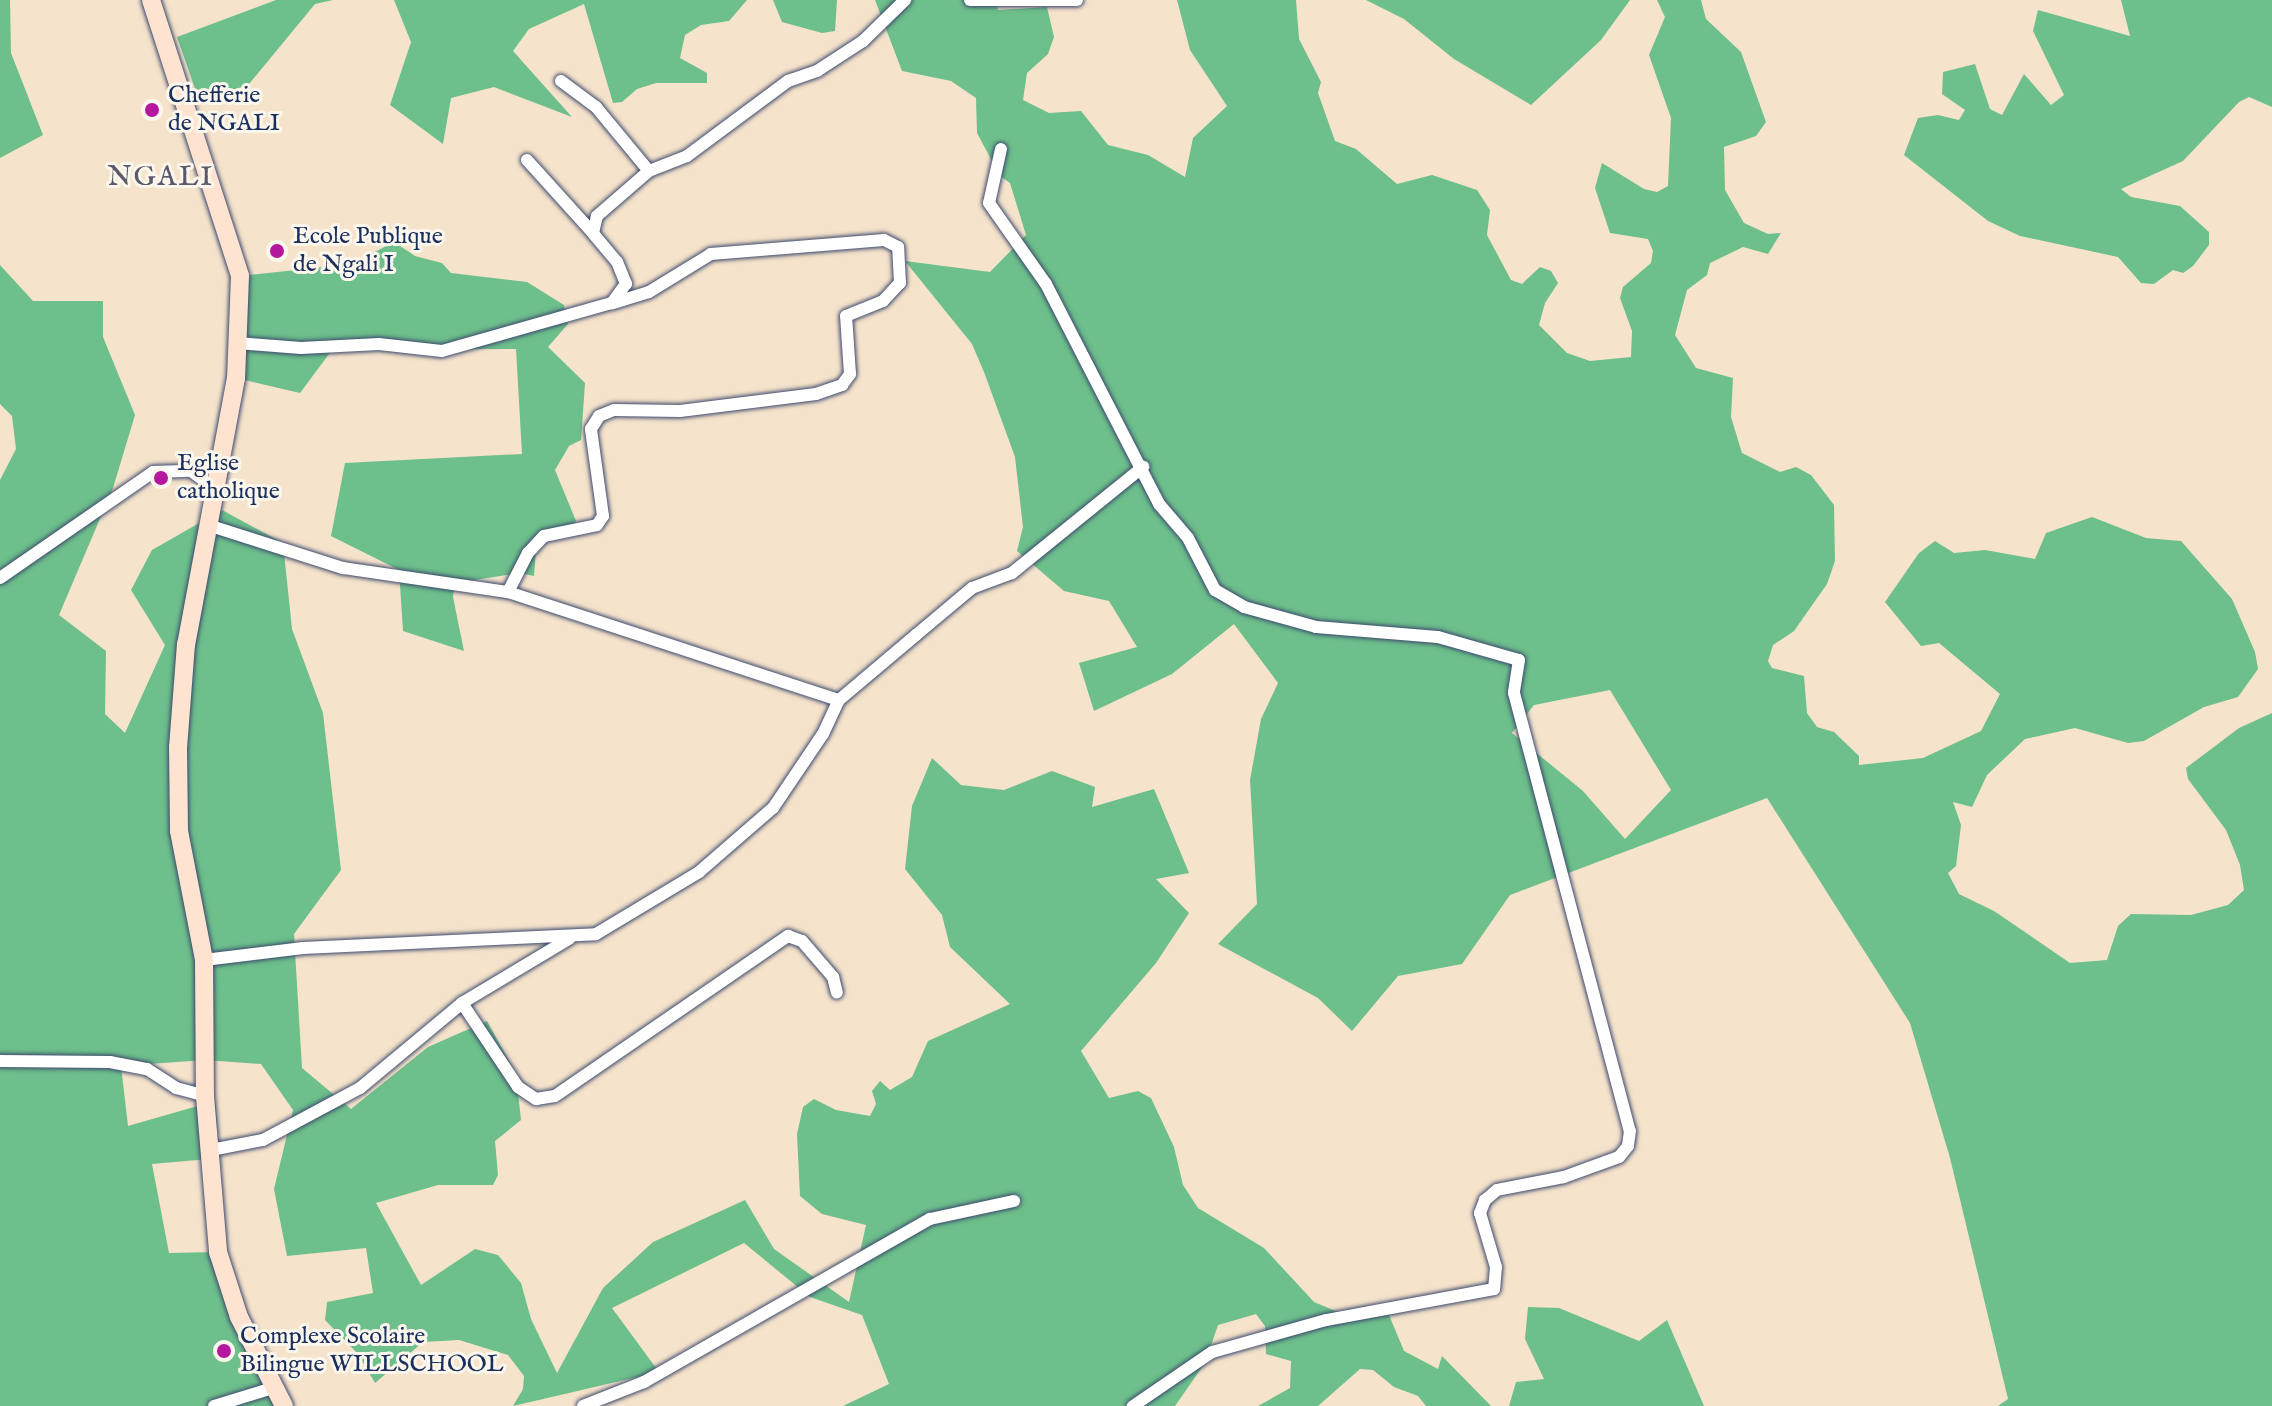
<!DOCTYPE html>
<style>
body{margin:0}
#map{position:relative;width:2272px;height:1406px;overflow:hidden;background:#f6e3cb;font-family:"IM FELL English",serif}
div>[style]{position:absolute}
.forest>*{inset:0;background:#6dbf8b}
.roads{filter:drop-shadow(0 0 2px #3c4a6e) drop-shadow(0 0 2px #3c4a6e)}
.street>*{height:12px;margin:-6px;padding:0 6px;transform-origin:6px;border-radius:6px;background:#fff}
.secondary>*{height:18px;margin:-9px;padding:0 9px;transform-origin:9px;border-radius:9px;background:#fee3d1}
.dots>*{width:22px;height:22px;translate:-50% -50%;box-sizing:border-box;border:4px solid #fbf7ec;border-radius:50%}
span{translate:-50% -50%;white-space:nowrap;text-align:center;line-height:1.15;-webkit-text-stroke:6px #fbf7ec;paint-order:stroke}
.poi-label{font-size:24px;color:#1b2f5e}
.left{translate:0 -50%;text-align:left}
.quarter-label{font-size:28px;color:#5b596a;letter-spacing:2px}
</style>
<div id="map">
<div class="forest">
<div style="clip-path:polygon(0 0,10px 0,11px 53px,43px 135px,0 158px)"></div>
<div style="clip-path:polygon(276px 0,333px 0,315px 4px,249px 84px,200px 103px,177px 37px)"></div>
<div style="clip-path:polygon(394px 0,747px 0,729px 21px,701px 25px,685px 35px,680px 58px,707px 73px,707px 83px,656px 83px,637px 89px,622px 102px,613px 103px,584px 4px,529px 29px,513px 51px,572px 117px,494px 87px,451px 98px,443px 144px,390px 105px,411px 42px)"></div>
<div style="clip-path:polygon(773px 0,837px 0,835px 31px,822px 33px,782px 22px)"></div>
<div style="clip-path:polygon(evenodd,875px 0,995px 0,998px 10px,1047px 7px,1054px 37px,1048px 54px,1027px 73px,1023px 100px,1049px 113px,1081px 111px,1108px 145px,1148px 155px,1185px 177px,1193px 138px,1227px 106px,1190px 50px,1177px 0,1296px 0,1299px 39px,1321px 82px,1318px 93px,1335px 141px,1356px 149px,1397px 184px,1432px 175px,1477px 190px,1490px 210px,1487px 235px,1511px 280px,1522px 284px,1540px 267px,1551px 271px,1558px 283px,1545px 303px,1539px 325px,1567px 353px,1590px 361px,1631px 357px,1632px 331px,1620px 298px,1623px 287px,1651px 263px,1653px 251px,1648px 239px,1610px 233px,1595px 188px,1602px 163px,1644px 189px,1657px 192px,1668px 186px,1671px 118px,1649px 55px,1665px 17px,1657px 0,1701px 0,1706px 19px,1741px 52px,1766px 122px,1756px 136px,1724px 147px,1725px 190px,1744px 223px,1768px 234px,1781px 233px,1768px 254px,1743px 247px,1710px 263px,1707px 275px,1687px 290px,1675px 335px,1696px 368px,1733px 378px,1731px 417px,1742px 453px,1780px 472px,1796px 467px,1811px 475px,1834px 505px,1835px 561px,1827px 584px,1794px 631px,1773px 645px,1768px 661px,1772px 668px,1804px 676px,1807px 713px,1817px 727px,1834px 732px,1859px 756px,1859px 765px,1923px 758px,1981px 731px,2000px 694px,1939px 643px,1921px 646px,1885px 602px,1919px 553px,1935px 541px,1954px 553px,1985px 550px,2035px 559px,2046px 533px,2092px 517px,2146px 538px,2181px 541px,2232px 599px,2255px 652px,2258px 669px,2238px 697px,2204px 707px,2144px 741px,2128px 743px,2075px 728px,2025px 739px,1987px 775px,1972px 807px,1953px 802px,1961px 825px,1956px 866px,1948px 873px,1959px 894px,1994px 911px,2070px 963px,2107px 960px,2118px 926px,2131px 914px,2191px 915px,2228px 905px,2244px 890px,2240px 865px,2226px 830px,2188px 779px,2186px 768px,2239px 728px,2272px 713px,2272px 1406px,1998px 1406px,2008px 1399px,1950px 1158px,1910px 1023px,1767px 798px,1510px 895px,1462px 964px,1398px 976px,1352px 1031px,1318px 998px,1218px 944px,1257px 904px,1250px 780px,1261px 719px,1278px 683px,1234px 624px,1172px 674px,1094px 711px,1079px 663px,1137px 647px,1109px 601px,1064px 591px,1017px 551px,1023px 527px,1015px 457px,984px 372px,972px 344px,905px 261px,990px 272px,1026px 235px,1010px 183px,1000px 176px,977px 133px,976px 98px,951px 81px,902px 71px,875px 0,1610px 690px,1671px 790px,1625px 839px,1583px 791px,1512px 733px,1534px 705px,1610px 690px)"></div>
<div style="clip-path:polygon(1366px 0,1630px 0,1601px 40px,1531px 105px,1454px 59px,1404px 19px)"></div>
<div style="clip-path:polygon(2121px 0,2272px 0,2272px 107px,2249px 97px,2239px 102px,2183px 161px,2121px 189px,2131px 197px,2180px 206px,2209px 232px,2209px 245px,2193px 266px,2183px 273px,2173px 270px,2154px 284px,2141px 283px,2118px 257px,2020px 236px,1988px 221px,1904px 155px,1918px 118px,1938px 115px,1959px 120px,1965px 110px,1942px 94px,1943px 72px,1975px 64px,1990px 109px,2002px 115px,2024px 74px,2051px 105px,2064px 95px,2033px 31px,2038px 10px,2130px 36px)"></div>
<div style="clip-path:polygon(394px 242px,415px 256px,442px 263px,451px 273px,527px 282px,564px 305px,568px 324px,548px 347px,585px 383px,581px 440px,569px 446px,555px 470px,576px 521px,569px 532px,544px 540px,536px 550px,534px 576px,520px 573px,455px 583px,453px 597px,464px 651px,403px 631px,399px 570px,331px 536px,345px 463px,522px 454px,516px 349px,332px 350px,300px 393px,236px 378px,240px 276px,352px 264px)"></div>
<div style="clip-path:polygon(0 265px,33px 301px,103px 301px,103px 337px,135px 415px,113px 488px,59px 615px,106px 651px,105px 714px,125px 733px,165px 645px,131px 590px,152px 550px,222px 510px,283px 543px,292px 629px,323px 713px,341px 870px,294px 934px,302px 1068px,351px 1109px,428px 1047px,487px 1021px,516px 1074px,521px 1120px,495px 1141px,498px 1175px,493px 1185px,438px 1185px,376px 1203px,421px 1285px,475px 1249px,498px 1255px,521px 1283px,531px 1319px,557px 1373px,603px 1288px,653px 1242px,745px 1200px,774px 1249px,849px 1302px,866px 1225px,822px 1214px,800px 1196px,797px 1134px,803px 1107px,814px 1099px,836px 1110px,870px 1116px,876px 1104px,872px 1091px,880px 1081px,890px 1090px,912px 1077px,928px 1041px,1010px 1004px,950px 947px,942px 915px,905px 869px,912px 806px,932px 758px,961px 785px,1004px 790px,1052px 771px,1095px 787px,1092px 807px,1154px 789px,1189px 873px,1156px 879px,1189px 913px,1156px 963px,1081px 1051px,1109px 1098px,1138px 1091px,1151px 1098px,1174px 1147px,1183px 1185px,1198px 1208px,1264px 1248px,1314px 1302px,1338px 1312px,1365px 1306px,1389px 1315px,1404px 1351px,1438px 1369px,1442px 1356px,1491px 1406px,1426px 1406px,1418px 1396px,1394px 1387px,1373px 1370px,1360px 1369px,1318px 1406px,1258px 1406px,1290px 1388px,1291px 1361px,1266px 1354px,1265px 1326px,1256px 1314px,1218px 1325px,1205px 1363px,1175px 1406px,843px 1406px,889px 1384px,862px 1315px,810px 1297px,744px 1243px,612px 1308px,659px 1372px,513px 1406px,523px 1389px,524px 1376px,508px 1355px,459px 1340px,423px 1342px,375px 1383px,358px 1354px,325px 1320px,327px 1302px,373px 1293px,366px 1248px,287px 1256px,274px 1189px,293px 1110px,261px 1064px,205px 1060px,121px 1066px,128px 1126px,215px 1101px,217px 1124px,211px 1150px,220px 1158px,152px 1164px,169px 1253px,218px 1252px,276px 1406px,0 1406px,0 480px,16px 449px,12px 416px,0 404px)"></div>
<div style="clip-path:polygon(1528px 1307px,1559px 1308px,1639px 1341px,1667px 1320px,1704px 1406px,1509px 1406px,1516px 1382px,1544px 1379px,1525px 1339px)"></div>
</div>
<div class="roads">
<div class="street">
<div style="left:970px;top:0;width:107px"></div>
<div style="left:561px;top:81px;width:44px;rotate:36.6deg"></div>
<div style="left:596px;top:107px;width:83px;rotate:50.4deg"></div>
<div style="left:1001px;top:149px;width:55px;rotate:102.5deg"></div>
<div style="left:989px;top:203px;width:99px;rotate:54.9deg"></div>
<div style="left:1046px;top:284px;width:247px;rotate:62.8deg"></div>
<div style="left:1159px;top:504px;width:45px;rotate:49.5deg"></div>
<div style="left:1188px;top:538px;width:59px;rotate:62.6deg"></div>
<div style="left:1215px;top:590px;width:34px;rotate:30deg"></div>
<div style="left:1244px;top:607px;width:75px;rotate:15.5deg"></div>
<div style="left:1316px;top:627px;width:122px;rotate:4.7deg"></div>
<div style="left:1438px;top:637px;width:84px;rotate:15.9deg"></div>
<div style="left:1519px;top:660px;width:33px;rotate:99deg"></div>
<div style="left:1514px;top:693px;width:453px;rotate:75.2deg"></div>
<div style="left:1630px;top:1131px;width:15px;rotate:98deg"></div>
<div style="left:1628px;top:1146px;width:14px;rotate:129deg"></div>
<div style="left:1619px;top:1157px;width:59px;rotate:160deg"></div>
<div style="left:1564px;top:1177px;width:68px;rotate:169deg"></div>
<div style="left:1497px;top:1190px;width:16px;rotate:140deg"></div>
<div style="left:1485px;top:1200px;width:14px;rotate:111deg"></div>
<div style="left:1480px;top:1213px;width:56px;rotate:73.5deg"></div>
<div style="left:1496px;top:1267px;width:22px;rotate:95deg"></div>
<div style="left:1494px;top:1289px;width:171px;rotate:169.5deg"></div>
<div style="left:1326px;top:1320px;width:118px;rotate:164.3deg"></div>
<div style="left:1212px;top:1352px;width:96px;rotate:145.6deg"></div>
<div style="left:527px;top:160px;width:98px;rotate:47.9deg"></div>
<div style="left:237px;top:343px;width:64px;rotate:4.5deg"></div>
<div style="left:301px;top:348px;width:78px;rotate:-2.9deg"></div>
<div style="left:379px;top:344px;width:63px;rotate:6.3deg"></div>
<div style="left:442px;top:351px;width:177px;rotate:-15.8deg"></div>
<div style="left:612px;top:303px;width:24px;rotate:-54deg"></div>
<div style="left:626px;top:284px;width:24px;rotate:-112deg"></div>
<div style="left:617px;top:262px;width:38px;rotate:-130deg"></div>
<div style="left:593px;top:233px;width:17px;rotate:-77deg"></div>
<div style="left:597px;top:216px;width:69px;rotate:-40.9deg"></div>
<div style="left:649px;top:171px;width:41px;rotate:-21.5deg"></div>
<div style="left:687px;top:156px;width:126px;rotate:-36.6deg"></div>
<div style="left:788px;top:81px;width:31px;rotate:-19deg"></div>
<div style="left:817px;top:71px;width:55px;rotate:-33.1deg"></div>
<div style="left:863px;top:41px;width:59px;rotate:-44.3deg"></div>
<div style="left:208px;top:525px;width:142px;rotate:17.7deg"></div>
<div style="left:343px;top:568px;width:167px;rotate:8.3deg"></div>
<div style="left:508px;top:592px;width:348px;rotate:18.1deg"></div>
<div style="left:0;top:578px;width:186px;rotate:-34.7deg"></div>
<div style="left:153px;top:472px;width:38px;rotate:-2deg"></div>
<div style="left:191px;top:471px;width:32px;rotate:36deg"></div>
<div style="left:508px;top:592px;width:44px;rotate:-62.9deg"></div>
<div style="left:528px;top:553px;width:23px;rotate:-47deg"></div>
<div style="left:544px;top:536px;width:54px;rotate:-11.7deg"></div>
<div style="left:597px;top:525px;width:11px;rotate:-56deg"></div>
<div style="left:603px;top:516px;width:88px;rotate:-97.9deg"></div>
<div style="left:591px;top:429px;width:15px;rotate:-58deg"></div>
<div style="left:599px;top:416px;width:16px;rotate:-22deg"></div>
<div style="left:614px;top:410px;width:66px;rotate:0.9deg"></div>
<div style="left:680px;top:411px;width:137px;rotate:-7.1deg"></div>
<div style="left:816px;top:394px;width:28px;rotate:-19deg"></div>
<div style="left:842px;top:385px;width:14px;rotate:-54deg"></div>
<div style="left:850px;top:374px;width:58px;rotate:-93.9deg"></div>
<div style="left:846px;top:316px;width:40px;rotate:-22deg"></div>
<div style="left:883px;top:301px;width:25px;rotate:-47deg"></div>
<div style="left:900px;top:283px;width:36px;rotate:-93deg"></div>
<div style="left:898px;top:247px;width:16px;rotate:-153deg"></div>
<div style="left:884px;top:240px;width:174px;rotate:175.4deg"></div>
<div style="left:711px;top:254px;width:73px;rotate:148.5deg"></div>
<div style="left:649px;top:292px;width:39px;rotate:163deg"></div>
<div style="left:204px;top:960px;width:100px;rotate:-6.9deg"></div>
<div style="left:303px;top:948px;width:293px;rotate:-2.7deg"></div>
<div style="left:596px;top:934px;width:120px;rotate:-31deg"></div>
<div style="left:699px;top:872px;width:98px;rotate:-40.9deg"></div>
<div style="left:773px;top:808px;width:89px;rotate:-56deg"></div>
<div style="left:823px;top:734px;width:38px;rotate:-65deg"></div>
<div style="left:839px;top:700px;width:101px;rotate:-40.2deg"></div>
<div style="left:916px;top:635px;width:73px;rotate:-40deg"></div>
<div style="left:972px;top:588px;width:43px;rotate:-20.6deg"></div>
<div style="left:1012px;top:573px;width:169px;rotate:-39deg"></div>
<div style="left:462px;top:1003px;width:101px;rotate:56.3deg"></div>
<div style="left:518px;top:1087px;width:22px;rotate:34deg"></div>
<div style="left:536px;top:1099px;width:19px;rotate:-9deg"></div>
<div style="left:555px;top:1096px;width:283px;rotate:-34.5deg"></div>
<div style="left:788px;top:936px;width:15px;rotate:20deg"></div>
<div style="left:802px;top:941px;width:48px;rotate:49.3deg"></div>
<div style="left:833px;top:977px;width:16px;rotate:76deg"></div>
<div style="left:0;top:1061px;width:110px;rotate:0.5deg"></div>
<div style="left:110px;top:1062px;width:38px;rotate:11deg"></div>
<div style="left:147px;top:1069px;width:35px;rotate:33deg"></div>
<div style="left:176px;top:1088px;width:30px;rotate:15deg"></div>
<div style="left:211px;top:1150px;width:53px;rotate:-10.9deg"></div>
<div style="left:263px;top:1140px;width:110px;rotate:-28.2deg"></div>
<div style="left:360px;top:1088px;width:133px;rotate:-39.8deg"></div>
<div style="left:462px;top:1003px;width:125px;rotate:-30.9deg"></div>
<div style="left:214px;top:1406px;width:65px;rotate:-17deg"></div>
<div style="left:583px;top:1406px;width:66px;rotate:-21.5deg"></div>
<div style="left:644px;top:1382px;width:329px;rotate:-29.7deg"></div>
<div style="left:930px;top:1219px;width:86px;rotate:-12.1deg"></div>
</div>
<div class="secondary">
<div style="left:151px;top:0;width:290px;rotate:72.1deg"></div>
<div style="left:240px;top:276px;width:102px;rotate:92.2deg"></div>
<div style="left:236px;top:378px;width:271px;rotate:100.6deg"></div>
<div style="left:186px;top:644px;width:103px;rotate:94.4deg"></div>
<div style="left:178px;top:747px;width:84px;rotate:89.3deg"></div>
<div style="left:179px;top:831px;width:131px;rotate:79deg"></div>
<div style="left:204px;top:960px;width:136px;rotate:89.6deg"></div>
<div style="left:205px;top:1096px;width:157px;rotate:85.2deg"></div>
<div style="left:218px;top:1252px;width:68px;rotate:72.1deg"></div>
<div style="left:239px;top:1317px;width:100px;rotate:63.2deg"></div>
</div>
</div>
<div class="dots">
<div style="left:152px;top:110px;background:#b5179e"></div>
<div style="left:277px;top:251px;background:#b5179e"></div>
<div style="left:161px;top:478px;background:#b5179e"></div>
<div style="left:224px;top:1351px;background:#b5179e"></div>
</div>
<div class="poi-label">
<span class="left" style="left:168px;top:110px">Chefferie<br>de NGALI</span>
<span class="left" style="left:293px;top:251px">Ecole Publique<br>de Ngali I</span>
<span class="left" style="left:177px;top:478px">Eglise<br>catholique</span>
<span class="left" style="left:240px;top:1351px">Complexe Scolaire<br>Bilingue WILLSCHOOL</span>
</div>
<div class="quarter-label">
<span style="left:161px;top:178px">NGALI</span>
</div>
</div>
